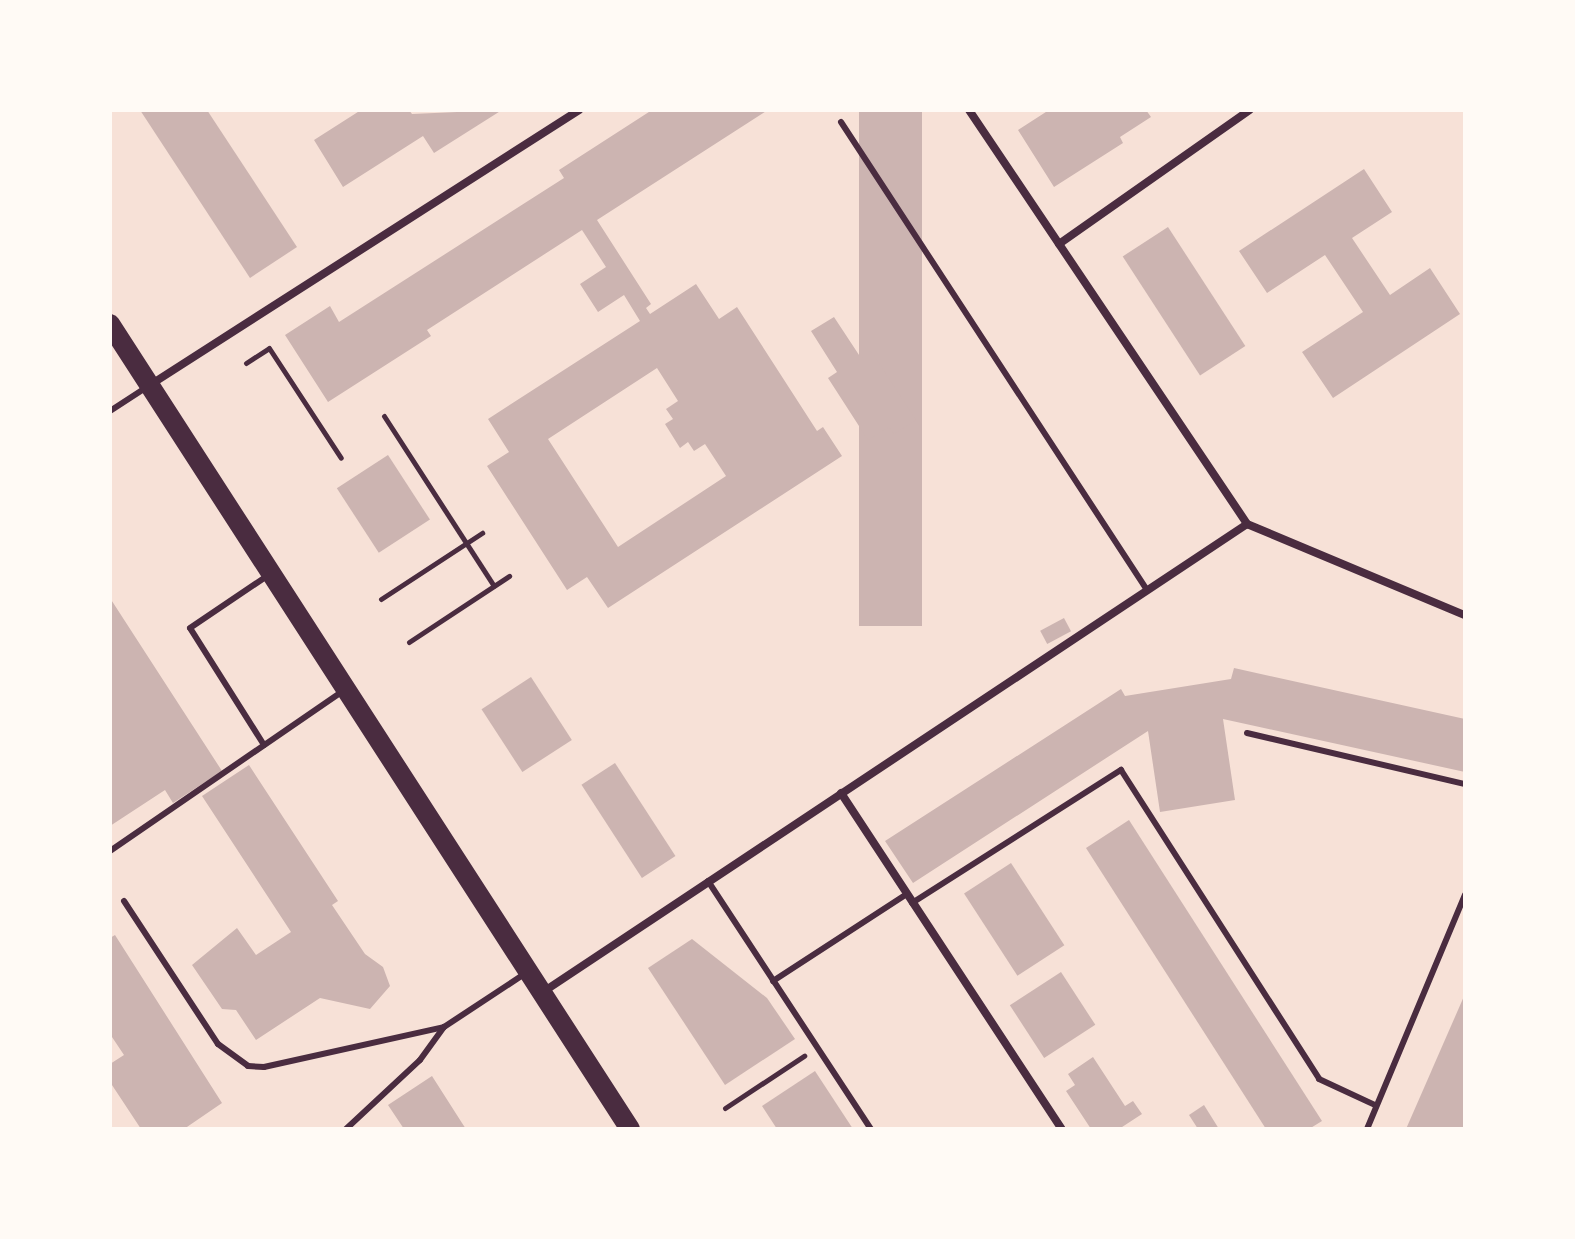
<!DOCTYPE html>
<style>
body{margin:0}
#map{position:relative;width:1575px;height:1239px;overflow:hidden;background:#f7e1d7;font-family:"Open Sans",sans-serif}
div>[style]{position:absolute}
.building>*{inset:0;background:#ccb4b1;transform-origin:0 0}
.path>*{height:5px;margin:-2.5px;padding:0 2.5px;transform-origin:2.5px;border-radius:2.5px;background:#4a2c40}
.service>*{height:6px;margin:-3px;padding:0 3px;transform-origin:3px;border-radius:3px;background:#4a2c40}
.minor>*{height:8px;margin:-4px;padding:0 4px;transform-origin:4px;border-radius:4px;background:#4a2c40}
.primary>*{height:20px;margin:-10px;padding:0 10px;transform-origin:10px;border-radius:10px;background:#4a2c40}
span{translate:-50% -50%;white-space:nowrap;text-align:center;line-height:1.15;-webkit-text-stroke:7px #fffaf5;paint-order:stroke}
.frame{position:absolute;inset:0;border:112px solid #fffaf5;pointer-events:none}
</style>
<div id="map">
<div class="building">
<div style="clip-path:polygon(140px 110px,207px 110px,297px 247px,250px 278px)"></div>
<div style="clip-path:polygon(361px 110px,409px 110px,412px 114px,502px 110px,434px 153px,423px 136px,343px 187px,314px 140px)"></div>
<div style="clip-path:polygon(evenodd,652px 110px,768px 110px,597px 220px,651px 304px,646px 308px,650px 314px,696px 284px,719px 319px,737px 307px,817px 431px,823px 427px,842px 456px,608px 608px,587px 577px,567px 590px,487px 466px,509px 452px,488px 419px,640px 321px,624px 295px,598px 312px,580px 284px,606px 267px,582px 230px,427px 330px,431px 336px,328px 402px,285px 335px,330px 306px,339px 322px,564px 178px,559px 170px,652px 110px,657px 368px,678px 401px,666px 409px,673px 419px,665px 424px,680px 448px,688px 442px,694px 451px,705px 444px,726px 476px,618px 547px,548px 439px,657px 368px)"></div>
<div style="left:859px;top:110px;width:63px;height:516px"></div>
<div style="clip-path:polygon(1049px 110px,1146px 110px,1151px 117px,1120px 137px,1123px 143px,1054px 187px,1018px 130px)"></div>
<div style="clip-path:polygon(1364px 169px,1392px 212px,1352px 238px,1390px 295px,1430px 268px,1460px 314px,1333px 398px,1302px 352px,1363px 312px,1325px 255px,1267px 293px,1239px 251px)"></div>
<div style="left:1168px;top:227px;width:142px;height:54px;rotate:57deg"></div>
<div style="clip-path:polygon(834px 317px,861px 358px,871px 351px,916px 420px,894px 434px,889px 427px,868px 440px,828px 378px,837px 372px,811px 331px)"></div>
<div style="left:388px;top:455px;width:77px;height:61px;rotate:57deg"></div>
<div style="clip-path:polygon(110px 598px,222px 771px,173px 803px,165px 790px,110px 826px)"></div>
<div style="left:1064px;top:618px;width:15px;height:27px;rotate:62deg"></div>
<div style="clip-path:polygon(1234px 668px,1465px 719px,1465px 772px,1223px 719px,1235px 800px,1160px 812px,1148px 731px,913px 883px,885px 841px,1121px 689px,1125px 696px,1231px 679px)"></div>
<div style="left:531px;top:677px;width:75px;height:59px;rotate:57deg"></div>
<div style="left:615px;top:763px;width:111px;height:40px;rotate:57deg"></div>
<div style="clip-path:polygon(249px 765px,338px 901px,332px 905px,365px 954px,383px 967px,390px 986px,370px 1009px,320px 998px,256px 1040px,236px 1010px,222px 1009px,192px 965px,237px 928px,256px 955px,291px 932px,202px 796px)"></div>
<div style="clip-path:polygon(1129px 820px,1322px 1121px,1309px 1129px,1266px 1129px,1086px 848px)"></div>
<div style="left:1011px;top:863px;width:98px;height:56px;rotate:57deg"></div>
<div style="clip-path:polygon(115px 935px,222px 1103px,184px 1129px,141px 1129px,110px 1082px,110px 1064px,124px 1055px,110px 1034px,110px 938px)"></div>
<div style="clip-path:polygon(692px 939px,767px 998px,795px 1039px,725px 1085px,648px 968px)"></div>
<div style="left:1061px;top:972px;width:63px;height:61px;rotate:57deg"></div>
<div style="clip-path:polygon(1465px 994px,1465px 1129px,1406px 1129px)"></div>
<div style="clip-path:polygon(1093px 1057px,1125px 1106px,1133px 1101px,1142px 1114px,1119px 1129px,1091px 1129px,1066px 1091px,1075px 1085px,1068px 1074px)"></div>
<div style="clip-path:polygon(815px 1071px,853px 1129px,777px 1129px,762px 1106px)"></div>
<div style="clip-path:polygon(432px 1076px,462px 1123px,466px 1129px,404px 1129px,388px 1105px)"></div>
<div style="clip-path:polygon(1204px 1105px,1219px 1129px,1198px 1129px,1189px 1115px)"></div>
</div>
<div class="path">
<div style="left:246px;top:363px;width:27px;rotate:-33deg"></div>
<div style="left:269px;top:348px;width:131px;rotate:56.8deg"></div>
<div style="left:384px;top:416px;width:202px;rotate:57.1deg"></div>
<div style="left:381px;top:599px;width:121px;rotate:-33.2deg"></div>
<div style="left:409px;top:642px;width:120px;rotate:-33.4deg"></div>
<div style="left:725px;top:1108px;width:95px;rotate:-33.4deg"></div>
</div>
<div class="service">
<div style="left:841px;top:122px;width:559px;rotate:56.82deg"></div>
<div style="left:110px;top:411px;width:44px;rotate:-33deg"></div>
<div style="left:1247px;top:733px;width:224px;rotate:13.2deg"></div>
<div style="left:264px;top:745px;width:138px;rotate:-122.3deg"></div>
<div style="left:190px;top:628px;width:93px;rotate:-34deg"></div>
<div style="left:110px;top:851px;width:280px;rotate:-34.5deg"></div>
<div style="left:708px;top:881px;width:297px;rotate:56.7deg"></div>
<div style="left:124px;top:901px;width:171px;rotate:56.7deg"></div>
<div style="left:218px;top:1044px;width:37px;rotate:36deg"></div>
<div style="left:248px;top:1066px;width:16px;rotate:4deg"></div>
<div style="left:264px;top:1067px;width:184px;rotate:-12.5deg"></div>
<div style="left:912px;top:903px;width:248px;rotate:-32.5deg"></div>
<div style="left:1121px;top:770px;width:367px;rotate:57.3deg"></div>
<div style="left:1319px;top:1079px;width:62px;rotate:24.9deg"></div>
<div style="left:773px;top:981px;width:160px;rotate:-33deg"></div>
<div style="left:346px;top:1129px;width:101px;rotate:-43deg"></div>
<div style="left:420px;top:1060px;width:41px;rotate:-54deg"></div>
<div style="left:444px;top:1027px;width:98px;rotate:-33.4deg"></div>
<div style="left:1367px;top:1129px;width:254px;rotate:-67.3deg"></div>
</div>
<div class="minor">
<div style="left:969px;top:110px;width:499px;rotate:56.1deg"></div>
<div style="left:1247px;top:524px;width:236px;rotate:22.7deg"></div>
<div style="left:1059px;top:244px;width:233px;rotate:-35.1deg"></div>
<div style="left:150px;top:385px;width:510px;rotate:-32.66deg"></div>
<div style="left:841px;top:793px;width:402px;rotate:56.7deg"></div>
<div style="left:543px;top:992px;width:845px;rotate:-33.61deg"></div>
</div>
<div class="primary">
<div style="left:110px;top:324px;width:958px;rotate:57.14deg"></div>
</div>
<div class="frame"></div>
</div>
